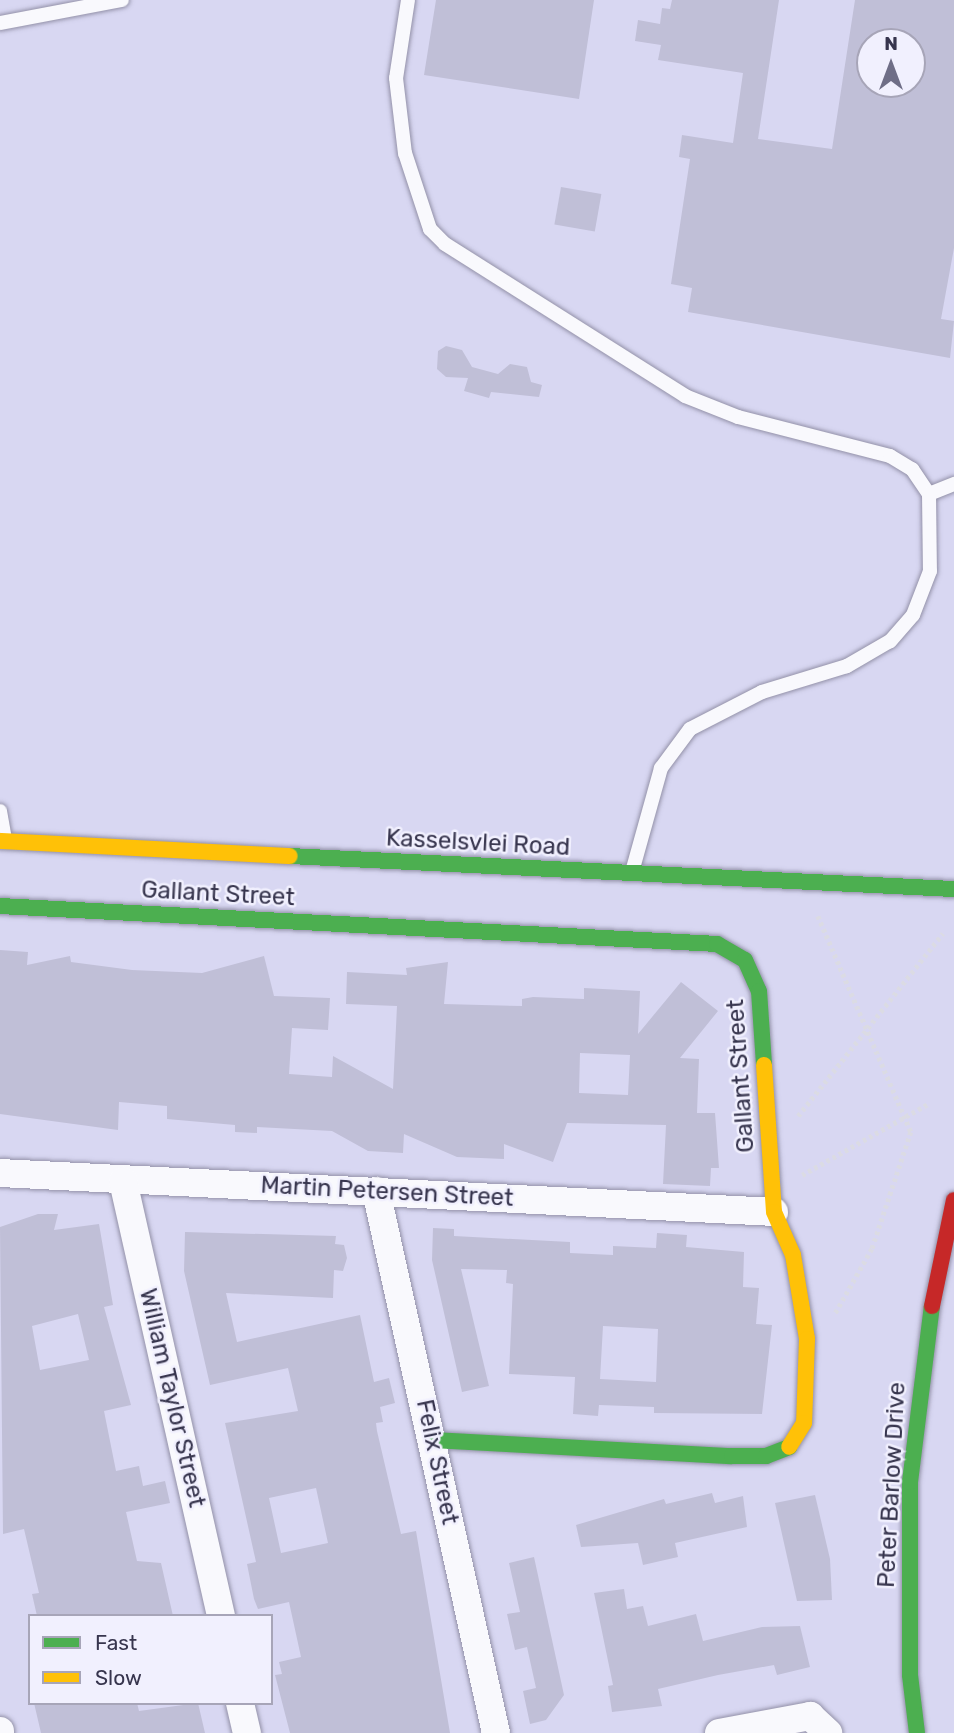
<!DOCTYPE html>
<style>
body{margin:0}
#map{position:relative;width:954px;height:1733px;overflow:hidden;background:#d8d7f2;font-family:Rubik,sans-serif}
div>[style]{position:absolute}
.building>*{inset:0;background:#c0bfd7;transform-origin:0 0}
.path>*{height:4.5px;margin-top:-2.25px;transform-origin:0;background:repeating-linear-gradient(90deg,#dbdbe4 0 3.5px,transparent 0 7px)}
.roads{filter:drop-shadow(0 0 2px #9391a8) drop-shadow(0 0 2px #9391a8)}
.lane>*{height:14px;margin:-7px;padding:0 7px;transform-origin:7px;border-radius:7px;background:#f9f9fd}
.street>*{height:28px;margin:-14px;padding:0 14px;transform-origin:14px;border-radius:14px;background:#f9f9fd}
.fast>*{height:16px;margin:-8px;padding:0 8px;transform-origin:8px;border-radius:8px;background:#4caf50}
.slow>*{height:16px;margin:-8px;padding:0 8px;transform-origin:8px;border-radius:8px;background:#ffc107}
.jam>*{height:16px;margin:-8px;padding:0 8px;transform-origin:8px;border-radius:8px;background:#c62828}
span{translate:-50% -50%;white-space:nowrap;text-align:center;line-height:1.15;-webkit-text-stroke:5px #f1f0fe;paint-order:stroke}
.street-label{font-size:24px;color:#37354e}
.legend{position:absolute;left:28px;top:1614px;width:245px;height:91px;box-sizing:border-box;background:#f1f0fe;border:2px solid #a7a5b8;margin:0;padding:9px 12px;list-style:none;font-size:21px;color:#37354e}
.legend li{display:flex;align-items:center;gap:14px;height:35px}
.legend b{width:35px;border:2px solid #a7a5b8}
.north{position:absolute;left:856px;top:28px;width:70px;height:70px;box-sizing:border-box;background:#f1f0fe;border:2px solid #a7a5b8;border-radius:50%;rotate:0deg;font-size:19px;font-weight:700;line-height:28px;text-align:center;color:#37354e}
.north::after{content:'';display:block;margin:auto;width:24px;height:32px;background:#6f6e87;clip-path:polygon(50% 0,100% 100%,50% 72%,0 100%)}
</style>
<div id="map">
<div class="building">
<div style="clip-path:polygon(436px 0,594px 0,579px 99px,424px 75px)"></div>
<div style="clip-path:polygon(evenodd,672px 0,779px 0,758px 139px,832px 149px,855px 0,954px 0,954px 248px,941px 319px,954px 321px,950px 358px,688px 312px,692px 288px,671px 284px,690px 159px,679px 157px,682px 135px,733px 143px,743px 73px,658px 60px,661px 45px,635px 41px,638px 20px,660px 24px,662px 8px,670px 9px,672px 0,870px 42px,912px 42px,912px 84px,870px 84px,870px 42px)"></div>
<div style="left:561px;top:187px;width:41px;height:38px;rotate:10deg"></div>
<div style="clip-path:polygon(446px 346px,462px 350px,472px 367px,498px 374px,510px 364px,527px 367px,531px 382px,542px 385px,539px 397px,491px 392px,489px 398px,464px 391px,468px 378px,446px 377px,437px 369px,438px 351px)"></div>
<div style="clip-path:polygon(evenodd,0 950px,28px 952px,27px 965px,70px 956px,71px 962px,132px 970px,202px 973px,264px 956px,274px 996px,330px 998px,328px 1030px,292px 1028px,289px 1074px,332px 1077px,333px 1056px,393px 1089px,397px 1006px,346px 1004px,347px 972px,407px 975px,406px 968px,448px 962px,444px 1004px,522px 1006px,522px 999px,533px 997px,584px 999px,584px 988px,640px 991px,638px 1034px,681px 982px,718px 1011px,680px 1058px,699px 1059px,697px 1113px,715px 1113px,719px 1168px,711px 1168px,710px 1186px,663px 1184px,666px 1125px,567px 1123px,553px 1162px,504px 1144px,504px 1159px,457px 1157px,404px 1134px,403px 1153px,368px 1151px,332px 1131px,257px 1127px,257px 1133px,235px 1132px,235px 1125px,167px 1119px,167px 1106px,119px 1102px,118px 1130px,0 1114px,0 950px,580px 1053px,630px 1055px,628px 1095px,579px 1093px,580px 1053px)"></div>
<div style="clip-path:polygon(evenodd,38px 1214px,58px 1214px,54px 1230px,99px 1224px,113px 1305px,104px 1307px,131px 1405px,104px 1411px,116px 1471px,139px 1466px,143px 1486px,165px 1481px,170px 1503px,126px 1512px,137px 1561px,161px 1563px,173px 1616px,37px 1616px,32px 1594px,39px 1593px,24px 1529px,3px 1534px,0 1227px,38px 1214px,78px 1314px,89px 1360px,40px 1370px,32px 1326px,78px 1314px)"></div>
<div style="clip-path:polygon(evenodd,433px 1228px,454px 1229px,454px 1236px,570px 1242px,570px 1253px,613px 1255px,613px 1246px,656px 1248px,657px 1233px,687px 1235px,686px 1247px,744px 1252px,743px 1287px,759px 1288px,756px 1324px,772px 1325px,762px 1414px,654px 1413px,654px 1407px,599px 1405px,598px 1416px,573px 1414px,575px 1377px,509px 1374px,513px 1284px,506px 1283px,507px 1270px,461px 1269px,489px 1386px,462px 1392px,432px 1260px,433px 1228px,603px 1326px,658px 1329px,656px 1382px,600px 1379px,603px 1326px)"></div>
<div style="clip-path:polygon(evenodd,185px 1232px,336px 1236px,335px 1244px,344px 1245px,347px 1258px,343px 1271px,334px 1270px,333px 1298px,226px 1293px,237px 1342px,360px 1315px,374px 1382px,389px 1378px,395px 1403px,380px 1407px,383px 1422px,376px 1423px,377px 1431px,401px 1534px,416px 1531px,450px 1733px,290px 1733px,275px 1675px,282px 1674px,279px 1662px,301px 1657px,289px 1602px,258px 1609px,254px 1599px,247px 1564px,256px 1562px,225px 1423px,298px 1411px,288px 1368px,210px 1385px,184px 1271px,185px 1232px,316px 1488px,328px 1543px,281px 1553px,269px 1498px,316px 1488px)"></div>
<div style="clip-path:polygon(712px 1493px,715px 1503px,743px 1496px,747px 1527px,675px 1543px,678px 1557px,643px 1565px,638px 1543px,581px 1547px,576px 1525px,664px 1499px,666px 1504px)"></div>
<div style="clip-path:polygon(815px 1495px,830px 1559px,832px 1600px,797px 1601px,775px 1503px)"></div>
<div style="clip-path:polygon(534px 1557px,564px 1695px,546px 1720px,530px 1724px,523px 1691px,536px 1688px,527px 1647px,515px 1650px,507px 1614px,520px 1612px,509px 1563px)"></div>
<div style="clip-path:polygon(624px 1589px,627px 1609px,643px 1606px,648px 1626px,696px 1614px,703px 1641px,762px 1627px,800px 1626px,810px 1667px,777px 1675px,774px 1665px,718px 1675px,658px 1689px,662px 1706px,612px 1712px,608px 1686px,613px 1685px,594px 1593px)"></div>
<div style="clip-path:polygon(34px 1703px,137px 1703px,139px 1711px,198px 1703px,205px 1733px,41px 1733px)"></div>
</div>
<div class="path">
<div style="left:818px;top:916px;width:235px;rotate:66.7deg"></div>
<div style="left:911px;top:1132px;width:123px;rotate:108.4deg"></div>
<div style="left:872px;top:1249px;width:75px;rotate:119.6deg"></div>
<div style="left:798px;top:1116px;width:233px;rotate:-51.6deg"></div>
<div style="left:802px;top:1175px;width:145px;rotate:-29.4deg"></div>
</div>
<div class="roads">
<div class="lane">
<div style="left:408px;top:0;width:79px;rotate:98.7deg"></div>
<div style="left:396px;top:78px;width:76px;rotate:83.2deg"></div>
<div style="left:405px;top:153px;width:80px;rotate:71.8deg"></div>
<div style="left:430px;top:229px;width:21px;rotate:45deg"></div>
<div style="left:445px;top:244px;width:284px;rotate:32.3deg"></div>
<div style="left:685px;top:396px;width:57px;rotate:21.6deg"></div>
<div style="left:738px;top:417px;width:157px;rotate:14.4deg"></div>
<div style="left:890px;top:456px;width:26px;rotate:31deg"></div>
<div style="left:912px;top:469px;width:30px;rotate:56deg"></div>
<div style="left:929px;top:494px;width:77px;rotate:89.3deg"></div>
<div style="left:930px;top:571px;width:47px;rotate:111.1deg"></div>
<div style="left:913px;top:615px;width:35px;rotate:131deg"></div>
<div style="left:890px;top:641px;width:50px;rotate:149.8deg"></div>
<div style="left:847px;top:666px;width:89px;rotate:163deg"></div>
<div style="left:762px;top:692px;width:81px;rotate:152.8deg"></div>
<div style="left:690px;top:729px;width:49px;rotate:126.6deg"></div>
<div style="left:661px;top:768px;width:108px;rotate:105.6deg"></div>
<div style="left:0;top:23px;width:124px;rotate:-10.7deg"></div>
<div style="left:929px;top:494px;width:27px;rotate:-22deg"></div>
<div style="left:0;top:811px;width:29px;rotate:80deg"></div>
</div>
<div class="street">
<div style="left:0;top:1173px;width:775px;rotate:2.88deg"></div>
<div style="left:123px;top:1181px;width:446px;rotate:77.3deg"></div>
<div style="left:376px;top:1191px;width:555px;rotate:77.52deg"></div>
<div style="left:240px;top:1703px;width:31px;rotate:77deg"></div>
<div style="left:0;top:1731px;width:2px;rotate:90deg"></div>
<div style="left:719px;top:1733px;width:93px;rotate:-10.6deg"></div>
<div style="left:810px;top:1716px;width:25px;rotate:43deg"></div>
</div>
<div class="fast">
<div style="left:290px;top:856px;width:665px;rotate:2.85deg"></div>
<div style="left:0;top:906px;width:718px;rotate:3.03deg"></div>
<div style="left:717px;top:944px;width:32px;rotate:30deg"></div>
<div style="left:745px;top:960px;width:34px;rotate:66deg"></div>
<div style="left:759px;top:991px;width:74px;rotate:86.1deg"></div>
<div style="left:433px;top:1440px;width:299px;rotate:3.1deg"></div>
<div style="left:732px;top:1456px;width:34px"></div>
<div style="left:766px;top:1456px;width:25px;rotate:-21deg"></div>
<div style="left:917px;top:1733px;width:58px;rotate:-96.9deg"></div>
<div style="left:910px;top:1675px;width:193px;rotate:-90deg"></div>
<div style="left:910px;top:1482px;width:177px;rotate:-82.9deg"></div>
</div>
<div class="slow">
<div style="left:0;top:841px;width:290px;rotate:3deg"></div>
<div style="left:764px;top:1065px;width:147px;rotate:86.1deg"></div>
<div style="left:774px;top:1212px;width:47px;rotate:66.2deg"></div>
<div style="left:793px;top:1255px;width:85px;rotate:80.5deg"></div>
<div style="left:807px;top:1339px;width:84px;rotate:92deg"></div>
<div style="left:804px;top:1423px;width:28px;rotate:122deg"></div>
</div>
<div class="jam">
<div style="left:932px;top:1306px;width:108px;rotate:-78.3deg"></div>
</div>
</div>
<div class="street-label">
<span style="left:478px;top:843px;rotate:3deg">Kasselsvlei Road</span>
<span style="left:218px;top:894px;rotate:3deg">Gallant Street</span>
<span style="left:741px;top:1076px;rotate:-94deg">Gallant Street</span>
<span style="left:387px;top:1192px;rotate:3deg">Martin Petersen Street</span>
<span style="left:172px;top:1398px;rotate:77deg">William Taylor Street</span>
<span style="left:437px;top:1462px;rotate:78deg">Felix Street</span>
<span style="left:892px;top:1485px;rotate:-87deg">Peter Barlow Drive</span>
</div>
<ul class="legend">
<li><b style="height:9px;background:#4caf50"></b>Fast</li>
<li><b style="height:9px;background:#ffc107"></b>Slow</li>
</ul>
<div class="north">N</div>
</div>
